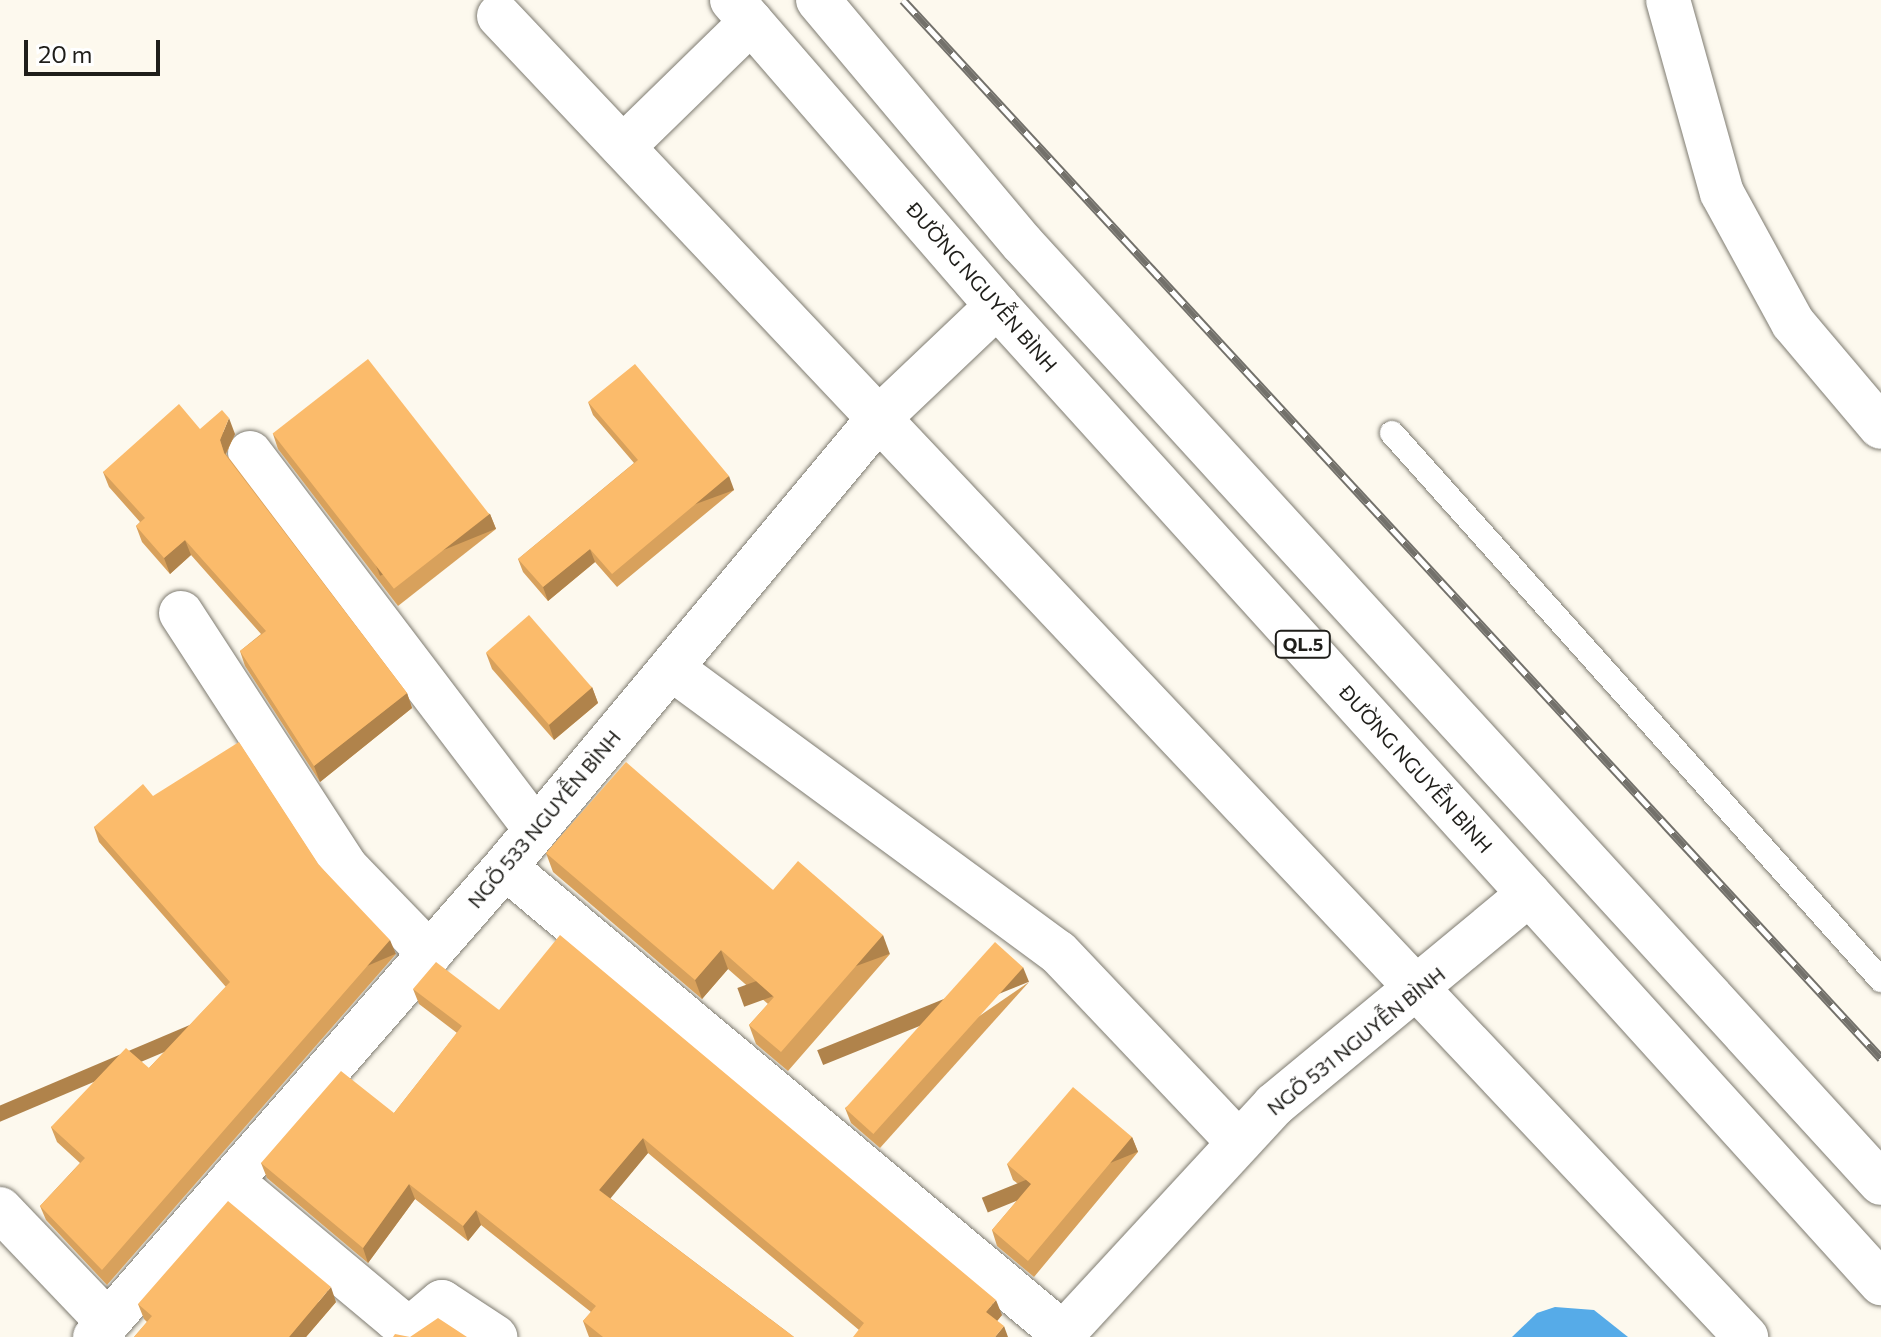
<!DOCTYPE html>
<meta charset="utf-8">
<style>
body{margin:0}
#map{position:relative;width:1881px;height:1337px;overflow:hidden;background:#fdf9ee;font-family:Commissioner,sans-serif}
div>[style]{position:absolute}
.water>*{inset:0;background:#56abe8}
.roads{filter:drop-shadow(0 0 2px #7e7b71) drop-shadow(0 0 2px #7e7b71)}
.lane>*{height:24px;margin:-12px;padding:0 12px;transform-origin:12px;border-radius:12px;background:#fff}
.street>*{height:44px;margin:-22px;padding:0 22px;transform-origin:22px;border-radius:22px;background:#fff}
.highway>*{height:44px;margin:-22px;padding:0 22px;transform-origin:22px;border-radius:22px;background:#fff}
.rail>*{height:9px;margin-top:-4.5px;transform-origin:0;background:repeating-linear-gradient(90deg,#fff 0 18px,#73716b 0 36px);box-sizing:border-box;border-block:2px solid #73716b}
.wall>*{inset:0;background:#d8a15c}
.shaded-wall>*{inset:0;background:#b0834b;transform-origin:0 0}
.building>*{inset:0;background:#fbbb6b;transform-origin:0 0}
span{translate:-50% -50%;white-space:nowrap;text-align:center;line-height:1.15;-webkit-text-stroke:6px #fff;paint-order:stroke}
.shield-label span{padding:2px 6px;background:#fff;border:2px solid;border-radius:6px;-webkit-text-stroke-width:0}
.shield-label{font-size:18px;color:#1f1e1a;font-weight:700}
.street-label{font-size:20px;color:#1f1e1a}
.scale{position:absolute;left:24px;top:40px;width:136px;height:36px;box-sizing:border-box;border:4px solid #1f1e1a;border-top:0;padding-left:10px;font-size:24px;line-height:28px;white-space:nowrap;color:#1f1e1a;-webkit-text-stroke:6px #fff;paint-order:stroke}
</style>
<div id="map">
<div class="water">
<div style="clip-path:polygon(1555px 1307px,1594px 1310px,1628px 1337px,1512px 1337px,1537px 1313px)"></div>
</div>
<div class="roads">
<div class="lane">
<div style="left:1392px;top:433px;width:734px;rotate:48.2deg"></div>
</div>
<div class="street">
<div style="left:1668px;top:0;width:200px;rotate:74.4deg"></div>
<div style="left:1722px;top:193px;width:148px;rotate:61.4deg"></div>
<div style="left:1793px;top:323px;width:136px;rotate:49.8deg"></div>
<div style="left:499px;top:16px;width:1817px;rotate:46.65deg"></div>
<div style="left:623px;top:147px;width:179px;rotate:-44.3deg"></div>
<div style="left:250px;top:453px;width:473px;rotate:52.8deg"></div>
<div style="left:181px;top:613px;width:302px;rotate:57deg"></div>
<div style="left:345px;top:866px;width:122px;rotate:46deg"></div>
<div style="left:671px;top:668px;width:480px;rotate:36.3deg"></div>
<div style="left:1058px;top:952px;width:262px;rotate:46.5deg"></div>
<div style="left:505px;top:867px;width:733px;rotate:39.91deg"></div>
<div style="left:231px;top:1181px;width:215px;rotate:39.9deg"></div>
<div style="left:396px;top:1319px;width:18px;rotate:27deg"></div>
<div style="left:412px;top:1327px;width:39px;rotate:-40deg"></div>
<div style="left:442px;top:1302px;width:64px;rotate:33.4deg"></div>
<div style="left:0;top:1209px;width:156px;rotate:46.3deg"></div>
<div style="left:95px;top:1337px;width:624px;rotate:-48.9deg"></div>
<div style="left:505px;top:867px;width:584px;rotate:-50.21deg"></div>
<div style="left:879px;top:418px;width:163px;rotate:-43.5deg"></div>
<div style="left:1060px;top:1337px;width:316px;rotate:-47.3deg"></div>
<div style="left:1274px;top:1105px;width:331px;rotate:-39.6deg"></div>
</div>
<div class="highway">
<div style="left:732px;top:0;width:405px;rotate:49.1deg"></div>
<div style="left:997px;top:306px;width:1318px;rotate:47.86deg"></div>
<div style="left:818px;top:0;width:317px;rotate:50deg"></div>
<div style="left:1022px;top:243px;width:1273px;rotate:47.58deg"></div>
</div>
</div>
<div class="rail">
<div style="left:903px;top:0;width:1441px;rotate:47.25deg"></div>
</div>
<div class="wall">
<div style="clip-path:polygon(588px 402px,734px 490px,617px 587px,595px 562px,548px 601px,523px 572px,518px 559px,634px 463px,593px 415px)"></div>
<div style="clip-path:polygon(200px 429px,235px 434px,226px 454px,407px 693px,412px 708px,320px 782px,245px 666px,240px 651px,261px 634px,191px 555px,170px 574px,142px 542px,136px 526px,140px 522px,109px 487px,103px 472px)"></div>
<div style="clip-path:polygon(273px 434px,490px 514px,496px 529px,398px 606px,278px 449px)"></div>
<div style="clip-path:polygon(486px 653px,592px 687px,598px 703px,554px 740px,492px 669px)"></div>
<div style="clip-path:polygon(153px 796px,319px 865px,396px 954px,107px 1285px,46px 1220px,40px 1206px,80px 1163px,57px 1142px,51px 1127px,149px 1068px,226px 987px,99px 842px,94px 827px)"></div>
<div style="clip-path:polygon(546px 853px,773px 890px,890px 954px,788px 1071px,756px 1044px,749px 1025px,768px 1004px,728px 969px,702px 999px,553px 872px)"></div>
<div style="clip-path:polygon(1029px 982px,880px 1148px,851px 1123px,845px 1108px)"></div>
<div style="clip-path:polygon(413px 989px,499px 1010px,1002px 1315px,997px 1321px,859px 1330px,648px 1153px,610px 1198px,794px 1337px,589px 1337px,583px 1321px,591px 1312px,481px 1225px,468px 1241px,415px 1199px,368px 1263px,267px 1178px,261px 1163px,394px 1113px,457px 1033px,419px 1004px)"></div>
<div style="clip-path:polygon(1132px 1137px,1138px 1152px,1034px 1277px,997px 1246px,992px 1230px,1026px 1190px,1013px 1180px,1007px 1164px)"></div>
<div style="clip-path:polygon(336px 1302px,306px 1337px,134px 1337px,147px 1322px,144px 1319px,138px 1304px)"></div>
</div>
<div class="shaded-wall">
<div style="clip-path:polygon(229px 418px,235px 434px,225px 455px,220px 440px)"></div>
<div style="left:729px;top:476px;width:15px;height:153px;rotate:70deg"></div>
<div style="left:490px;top:514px;width:16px;height:125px;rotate:68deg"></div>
<div style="clip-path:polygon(185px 540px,191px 555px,170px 574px,164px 558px)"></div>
<div style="clip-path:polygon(590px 549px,595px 562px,548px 601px,543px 587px)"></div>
<div style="clip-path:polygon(592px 687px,598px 703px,554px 740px,549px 725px)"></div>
<div style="clip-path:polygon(407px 693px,412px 708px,320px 782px,314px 766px)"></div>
<div style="left:883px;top:935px;width:20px;height:155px;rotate:70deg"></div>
<div style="left:390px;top:940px;width:15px;height:438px;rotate:67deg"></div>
<div style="clip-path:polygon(721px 950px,728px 969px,702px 999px,695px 980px)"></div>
<div style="left:1023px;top:967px;width:16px;height:222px;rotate:68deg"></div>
<div style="left:1132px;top:1137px;width:16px;height:162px;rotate:68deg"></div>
<div style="clip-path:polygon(643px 1138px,648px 1153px,605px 1205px,599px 1190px)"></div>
<div style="clip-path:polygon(409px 1184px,415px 1199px,368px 1263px,363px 1248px)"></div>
<div style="clip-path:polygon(476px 1210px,481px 1225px,468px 1241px,463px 1226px)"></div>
<div style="clip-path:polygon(331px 1287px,336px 1302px,306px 1337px,289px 1337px)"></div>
<div style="clip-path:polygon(996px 1300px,1002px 1315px,992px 1327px,986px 1312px)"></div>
<div style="clip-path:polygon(1004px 1326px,1008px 1337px,995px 1337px)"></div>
</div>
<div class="building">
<div style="left:368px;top:359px;width:197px;height:121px;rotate:52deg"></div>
<div style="clip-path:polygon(635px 364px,729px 476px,612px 574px,590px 549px,543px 587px,518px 559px,638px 460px,588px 402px)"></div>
<div style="clip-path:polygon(179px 404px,200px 429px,222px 410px,229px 418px,220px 440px,224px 453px,407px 693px,314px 766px,240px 651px,266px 631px,185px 540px,164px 558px,136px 526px,145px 518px,103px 472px)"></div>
<div style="left:529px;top:615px;width:96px;height:57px;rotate:49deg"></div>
<div style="clip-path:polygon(239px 742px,319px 865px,390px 940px,102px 1270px,40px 1206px,85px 1158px,51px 1127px,126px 1048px,149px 1068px,230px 982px,94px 827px,143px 784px,153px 796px)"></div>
<div style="clip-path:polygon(626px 762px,773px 890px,798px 861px,883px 935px,781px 1052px,749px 1025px,774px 997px,721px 950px,695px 980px,546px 853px)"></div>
<div style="clip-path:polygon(560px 935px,996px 1300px,986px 1312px,1004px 1326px,995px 1337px,853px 1337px,864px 1323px,643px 1138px,599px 1190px,794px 1337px,603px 1337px,583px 1321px,596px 1306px,476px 1210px,463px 1226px,409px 1184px,363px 1248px,261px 1163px,341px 1071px,394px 1113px,462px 1026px,413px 989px,436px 962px,499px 1010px)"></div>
<div style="left:995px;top:942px;width:38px;height:224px;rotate:42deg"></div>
<div style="clip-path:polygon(1073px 1087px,1132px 1137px,1028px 1261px,992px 1230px,1031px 1184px,1007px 1164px)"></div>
<div style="clip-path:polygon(228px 1201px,331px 1287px,289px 1337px,134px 1337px,152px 1316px,138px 1304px)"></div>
<div style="clip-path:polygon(438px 1318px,467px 1337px,393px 1337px,395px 1334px,410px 1337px)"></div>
</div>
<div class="shield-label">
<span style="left:1303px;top:644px">QL.5</span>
</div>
<div class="street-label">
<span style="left:982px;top:287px;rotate:49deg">ĐƯỜNG NGUYỄN BÌNH</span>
<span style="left:1416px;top:769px;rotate:48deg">ĐƯỜNG NGUYỄN BÌNH</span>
<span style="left:544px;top:819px;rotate:-50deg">NGÕ 533 NGUYỄN BÌNH</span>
<span style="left:1356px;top:1041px;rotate:-39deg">NGÕ 531 NGUYỄN BÌNH</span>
</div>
<div class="scale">20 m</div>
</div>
